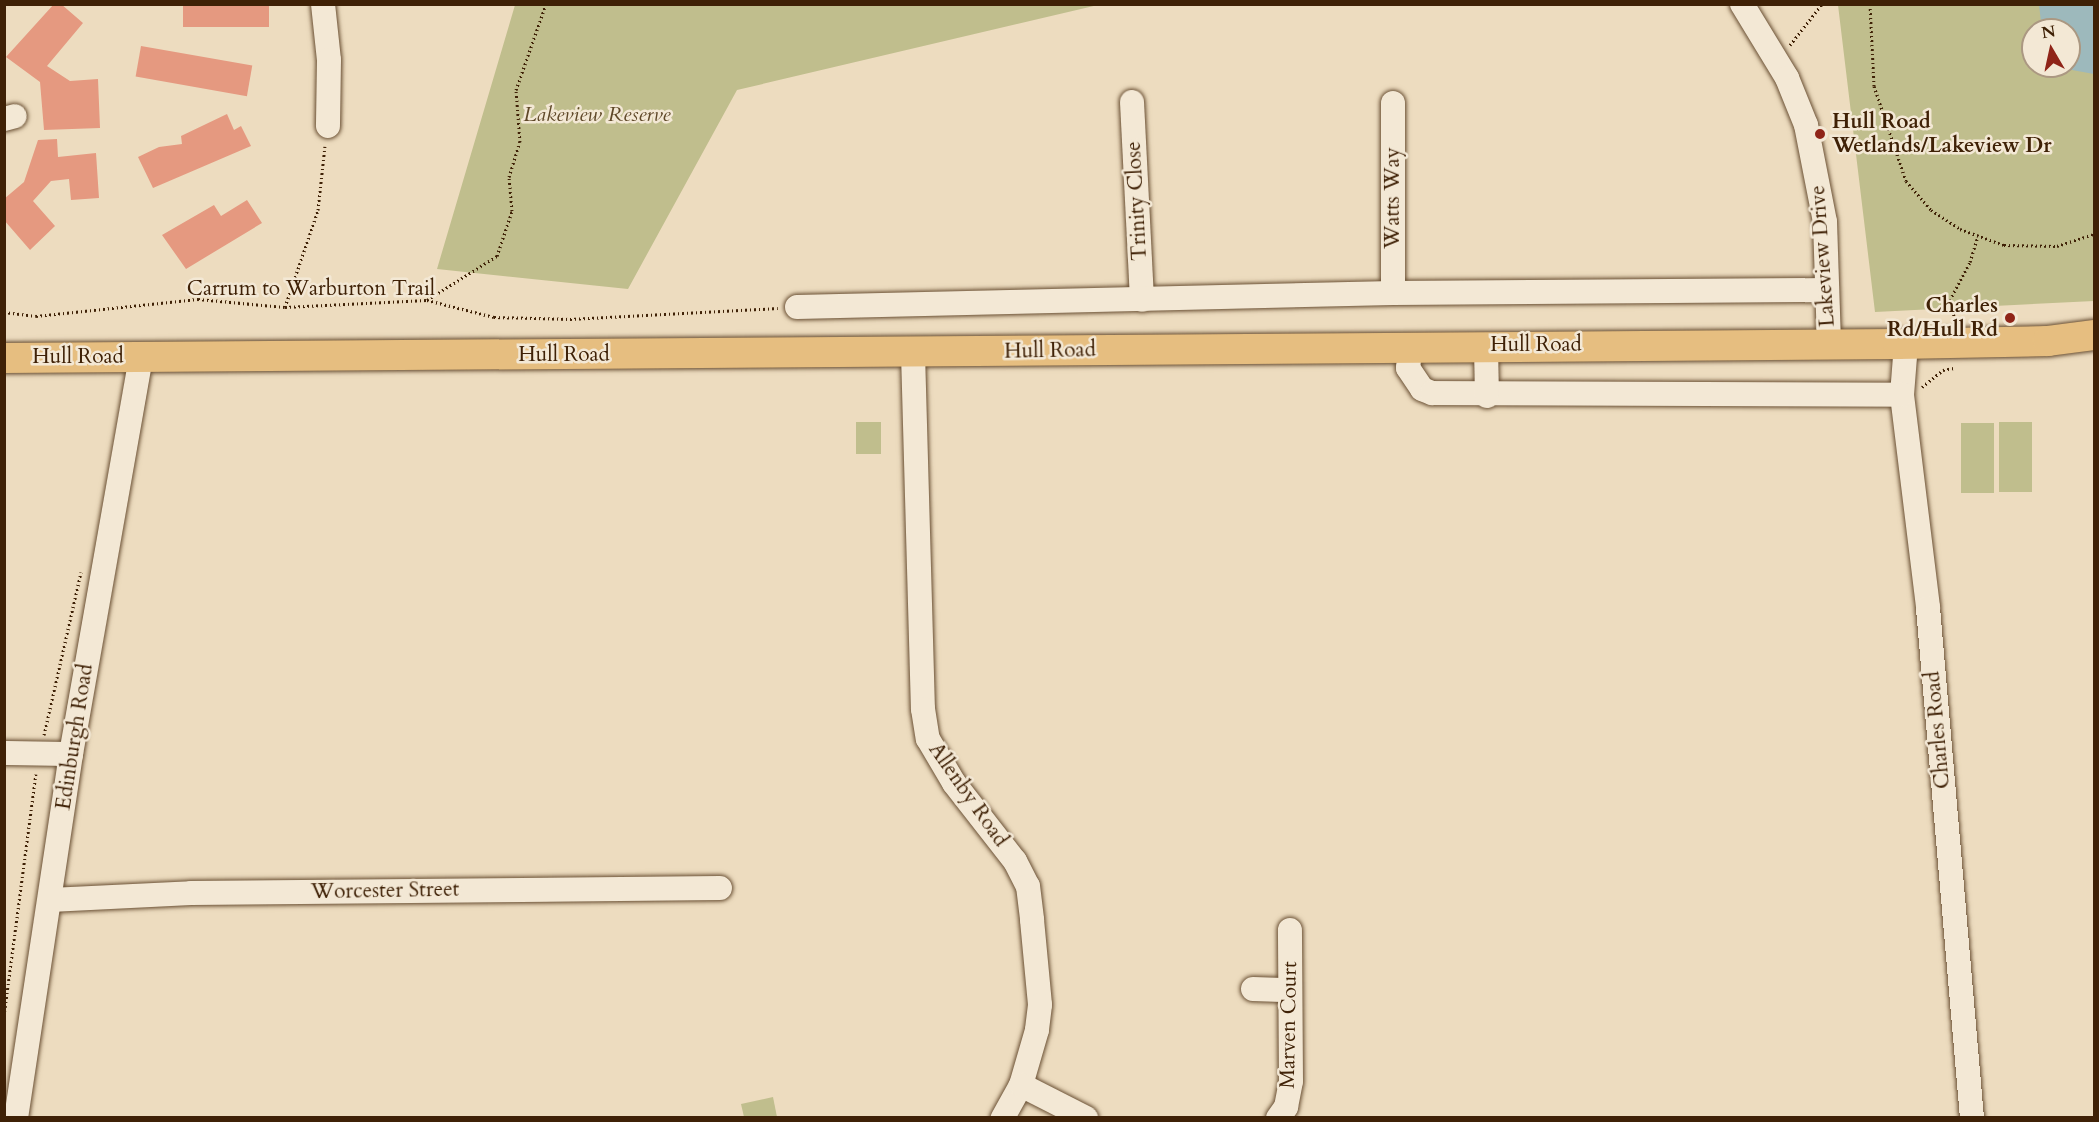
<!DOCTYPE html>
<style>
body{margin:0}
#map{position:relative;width:2099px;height:1122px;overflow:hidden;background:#eddcbf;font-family:Cardo,serif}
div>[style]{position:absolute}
.green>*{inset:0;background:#c0be8d;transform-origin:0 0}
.water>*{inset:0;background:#9db9bc}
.building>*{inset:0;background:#e59980;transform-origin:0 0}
.path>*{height:3px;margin-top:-1.5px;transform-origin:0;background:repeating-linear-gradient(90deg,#3f2106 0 1.5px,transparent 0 4.5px)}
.roads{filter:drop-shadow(0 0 2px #6a5034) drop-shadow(0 0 2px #6a5034)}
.minor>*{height:24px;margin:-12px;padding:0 12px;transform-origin:12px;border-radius:12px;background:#f3e8d5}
.major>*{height:30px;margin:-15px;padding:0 15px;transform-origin:15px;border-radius:15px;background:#e6be80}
.dots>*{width:16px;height:16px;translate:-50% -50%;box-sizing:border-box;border:3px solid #f3e8d5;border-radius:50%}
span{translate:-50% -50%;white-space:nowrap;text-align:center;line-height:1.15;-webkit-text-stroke:5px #f3e8d5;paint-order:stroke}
.park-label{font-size:21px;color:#5f4828;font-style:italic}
.poi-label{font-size:21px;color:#3f2106;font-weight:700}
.left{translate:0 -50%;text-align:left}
.right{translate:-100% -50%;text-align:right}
.street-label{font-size:21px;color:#3f2106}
.frame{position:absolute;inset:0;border:6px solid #3f2106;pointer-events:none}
.north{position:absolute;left:2021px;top:18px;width:60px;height:60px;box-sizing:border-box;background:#f3e8d5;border:2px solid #ab9882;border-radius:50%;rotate:351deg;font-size:16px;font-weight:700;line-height:24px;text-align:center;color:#3f2106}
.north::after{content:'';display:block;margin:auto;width:21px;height:27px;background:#8f2418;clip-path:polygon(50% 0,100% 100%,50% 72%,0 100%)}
</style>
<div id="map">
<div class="green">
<div style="clip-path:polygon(515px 5px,515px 4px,1098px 5px,737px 90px,628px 289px,437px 269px)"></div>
<div style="clip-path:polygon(evenodd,1838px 5px,2094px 5px,2094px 301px,1875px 312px,1838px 5px,2033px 30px,2069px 30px,2069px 66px,2033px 66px,2033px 30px)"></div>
<div style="left:881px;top:422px;width:32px;height:25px;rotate:90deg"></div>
<div style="left:1999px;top:422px;width:33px;height:70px"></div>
<div style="left:1961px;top:423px;width:33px;height:70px"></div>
<div style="clip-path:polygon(773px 1097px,777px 1117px,744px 1117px,741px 1104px)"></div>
</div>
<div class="water">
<div style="clip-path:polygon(2039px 5px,2094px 5px,2094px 74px,2050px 66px,2069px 66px,2069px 30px,2042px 30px)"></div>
</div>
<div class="building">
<div style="clip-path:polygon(54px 4px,61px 4px,83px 23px,47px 66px,70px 81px,98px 79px,100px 128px,44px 130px,40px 82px,6px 57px)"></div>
<div style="left:183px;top:4px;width:86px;height:23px"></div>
<div style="left:141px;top:46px;width:113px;height:31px;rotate:10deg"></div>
<div style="clip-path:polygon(227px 114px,234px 130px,241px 126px,251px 146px,153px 188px,138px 157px,159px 147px,182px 144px,181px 136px)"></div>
<div style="clip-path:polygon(57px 139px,58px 157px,96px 153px,99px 198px,71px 200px,69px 179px,51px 181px,33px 201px,55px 226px,30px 250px,4px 220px,4px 199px,24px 182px,38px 140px)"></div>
<div style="clip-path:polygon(247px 200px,262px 223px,186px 269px,162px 235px,214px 205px,221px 216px)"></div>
</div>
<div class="path">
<div style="left:1870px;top:4px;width:82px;rotate:87.2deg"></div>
<div style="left:1874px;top:86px;width:100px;rotate:71.4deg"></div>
<div style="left:1906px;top:181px;width:38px;rotate:49deg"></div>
<div style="left:1931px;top:210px;width:35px;rotate:33deg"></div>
<div style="left:1960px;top:229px;width:47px;rotate:20deg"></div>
<div style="left:2004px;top:245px;width:53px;rotate:1.1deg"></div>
<div style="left:2057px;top:246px;width:39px;rotate:-18deg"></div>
<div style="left:1790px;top:45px;width:52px;rotate:-52deg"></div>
<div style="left:427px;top:300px;width:83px;rotate:-32.2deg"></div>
<div style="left:497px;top:256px;width:47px;rotate:-71.6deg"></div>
<div style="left:512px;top:211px;width:34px;rotate:-95deg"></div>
<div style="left:509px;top:177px;width:37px;rotate:-73deg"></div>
<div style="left:520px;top:142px;width:52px;rotate:-94.4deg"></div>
<div style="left:516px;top:90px;width:91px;rotate:-70.8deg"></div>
<div style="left:285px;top:307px;width:102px;rotate:-71.2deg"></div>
<div style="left:318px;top:210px;width:64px;rotate:-83.8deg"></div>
<div style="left:4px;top:312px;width:32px;rotate:7deg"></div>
<div style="left:36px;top:316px;width:163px;rotate:-6deg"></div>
<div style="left:198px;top:299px;width:87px;rotate:5.3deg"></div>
<div style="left:285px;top:307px;width:142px;rotate:-2.8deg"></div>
<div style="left:427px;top:300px;width:69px;rotate:14.2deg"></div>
<div style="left:494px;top:317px;width:76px;rotate:1.5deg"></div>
<div style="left:570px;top:319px;width:208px;rotate:-3deg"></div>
<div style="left:1955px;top:320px;width:21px;rotate:-104deg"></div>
<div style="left:1950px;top:300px;width:43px;rotate:-62.2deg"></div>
<div style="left:1970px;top:262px;width:27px;rotate:-73deg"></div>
<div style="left:1922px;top:387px;width:27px;rotate:-39deg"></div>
<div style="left:1943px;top:370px;width:11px;rotate:-10deg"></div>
<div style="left:44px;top:735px;width:167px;rotate:-77.2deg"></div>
<div style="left:4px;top:1016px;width:244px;rotate:-82.5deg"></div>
</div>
<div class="roads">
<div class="minor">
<div style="left:323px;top:4px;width:56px;rotate:83.9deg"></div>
<div style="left:329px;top:60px;width:66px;rotate:90.9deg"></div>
<div style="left:1742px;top:4px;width:87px;rotate:58.7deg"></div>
<div style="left:1787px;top:78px;width:51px;rotate:68deg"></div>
<div style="left:1806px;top:125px;width:99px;rotate:78.9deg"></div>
<div style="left:1825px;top:222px;width:122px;rotate:88.1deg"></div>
<div style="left:1132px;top:102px;width:198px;rotate:87.1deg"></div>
<div style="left:1393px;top:103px;width:190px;rotate:90deg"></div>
<div style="left:4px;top:119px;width:11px;rotate:-15deg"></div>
<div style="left:797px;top:307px;width:596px;rotate:-1.35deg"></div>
<div style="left:1393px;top:293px;width:434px;rotate:-0.4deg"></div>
<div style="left:1906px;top:344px;width:51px;rotate:94.5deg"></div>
<div style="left:1902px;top:395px;width:215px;rotate:83deg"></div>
<div style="left:1928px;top:608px;width:512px;rotate:85.07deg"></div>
<div style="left:1411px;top:346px;width:22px;rotate:98deg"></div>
<div style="left:1408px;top:368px;width:25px;rotate:56deg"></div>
<div style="left:1422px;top:389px;width:11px;rotate:22deg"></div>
<div style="left:1432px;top:393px;width:470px;rotate:0.2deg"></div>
<div style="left:1486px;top:346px;width:50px;rotate:88.9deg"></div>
<div style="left:913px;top:353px;width:356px;rotate:88.4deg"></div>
<div style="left:923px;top:709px;width:30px;rotate:81deg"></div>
<div style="left:928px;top:739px;width:51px;rotate:59.4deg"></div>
<div style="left:954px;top:783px;width:99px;rotate:52deg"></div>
<div style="left:1015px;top:861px;width:28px;rotate:63deg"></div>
<div style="left:1028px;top:886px;width:34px;rotate:83deg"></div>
<div style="left:1032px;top:920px;width:85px;rotate:84.6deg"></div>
<div style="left:1040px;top:1005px;width:25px;rotate:97deg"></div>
<div style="left:1037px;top:1030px;width:57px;rotate:106.2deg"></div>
<div style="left:1021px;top:1085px;width:38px;rotate:119deg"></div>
<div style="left:4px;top:753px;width:67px;rotate:0.9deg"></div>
<div style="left:50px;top:900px;width:141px;rotate:-2.8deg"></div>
<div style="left:191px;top:893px;width:529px;rotate:-0.54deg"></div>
<div style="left:1253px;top:989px;width:37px;rotate:2deg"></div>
<div style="left:1021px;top:1085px;width:73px;rotate:26.9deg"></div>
<div style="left:16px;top:1118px;width:368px;rotate:-81.4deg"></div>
<div style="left:71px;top:754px;width:403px;rotate:-80deg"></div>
<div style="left:1278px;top:1118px;width:14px;rotate:-54deg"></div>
<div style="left:1286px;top:1107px;width:26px;rotate:-79deg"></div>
<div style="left:1291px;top:1081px;width:151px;rotate:-90.4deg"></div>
</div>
<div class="major">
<div style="left:4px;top:358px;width:1894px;rotate:-0.42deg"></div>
<div style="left:1898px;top:344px;width:150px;rotate:-1.1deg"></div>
<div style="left:2048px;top:341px;width:46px;rotate:-7.4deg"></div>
</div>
</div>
<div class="dots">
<div style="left:1820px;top:134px;background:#8f2418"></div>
<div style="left:2010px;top:318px;background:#8f2418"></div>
</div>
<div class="park-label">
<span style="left:597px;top:115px">Lakeview Reserve</span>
</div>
<div class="poi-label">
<span class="left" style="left:1832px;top:134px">Hull Road<br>Wetlands/Lakeview Dr</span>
<span class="right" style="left:1998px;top:318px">Charles<br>Rd/Hull Rd</span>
</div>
<div class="street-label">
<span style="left:1393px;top:198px;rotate:-90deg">Watts Way</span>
<span style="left:1137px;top:201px;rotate:-93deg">Trinity Close</span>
<span style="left:1823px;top:256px;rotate:-94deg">Lakeview Drive</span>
<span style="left:311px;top:289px">Carrum to Warburton Trail</span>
<span style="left:1536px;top:345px">Hull Road</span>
<span style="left:1050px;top:351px;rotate:-1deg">Hull Road</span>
<span style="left:564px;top:355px">Hull Road</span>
<span style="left:78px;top:357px">Hull Road</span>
<span style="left:1938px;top:730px;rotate:-95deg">Charles Road</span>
<span style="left:75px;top:737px;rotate:-81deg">Edinburgh Road</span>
<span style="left:968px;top:795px;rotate:55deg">Allenby Road</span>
<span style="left:385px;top:891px;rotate:-1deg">Worcester Street</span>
<span style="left:1289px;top:1025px;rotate:-89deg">Marven Court</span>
</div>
<div class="frame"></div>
<div class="north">N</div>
</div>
